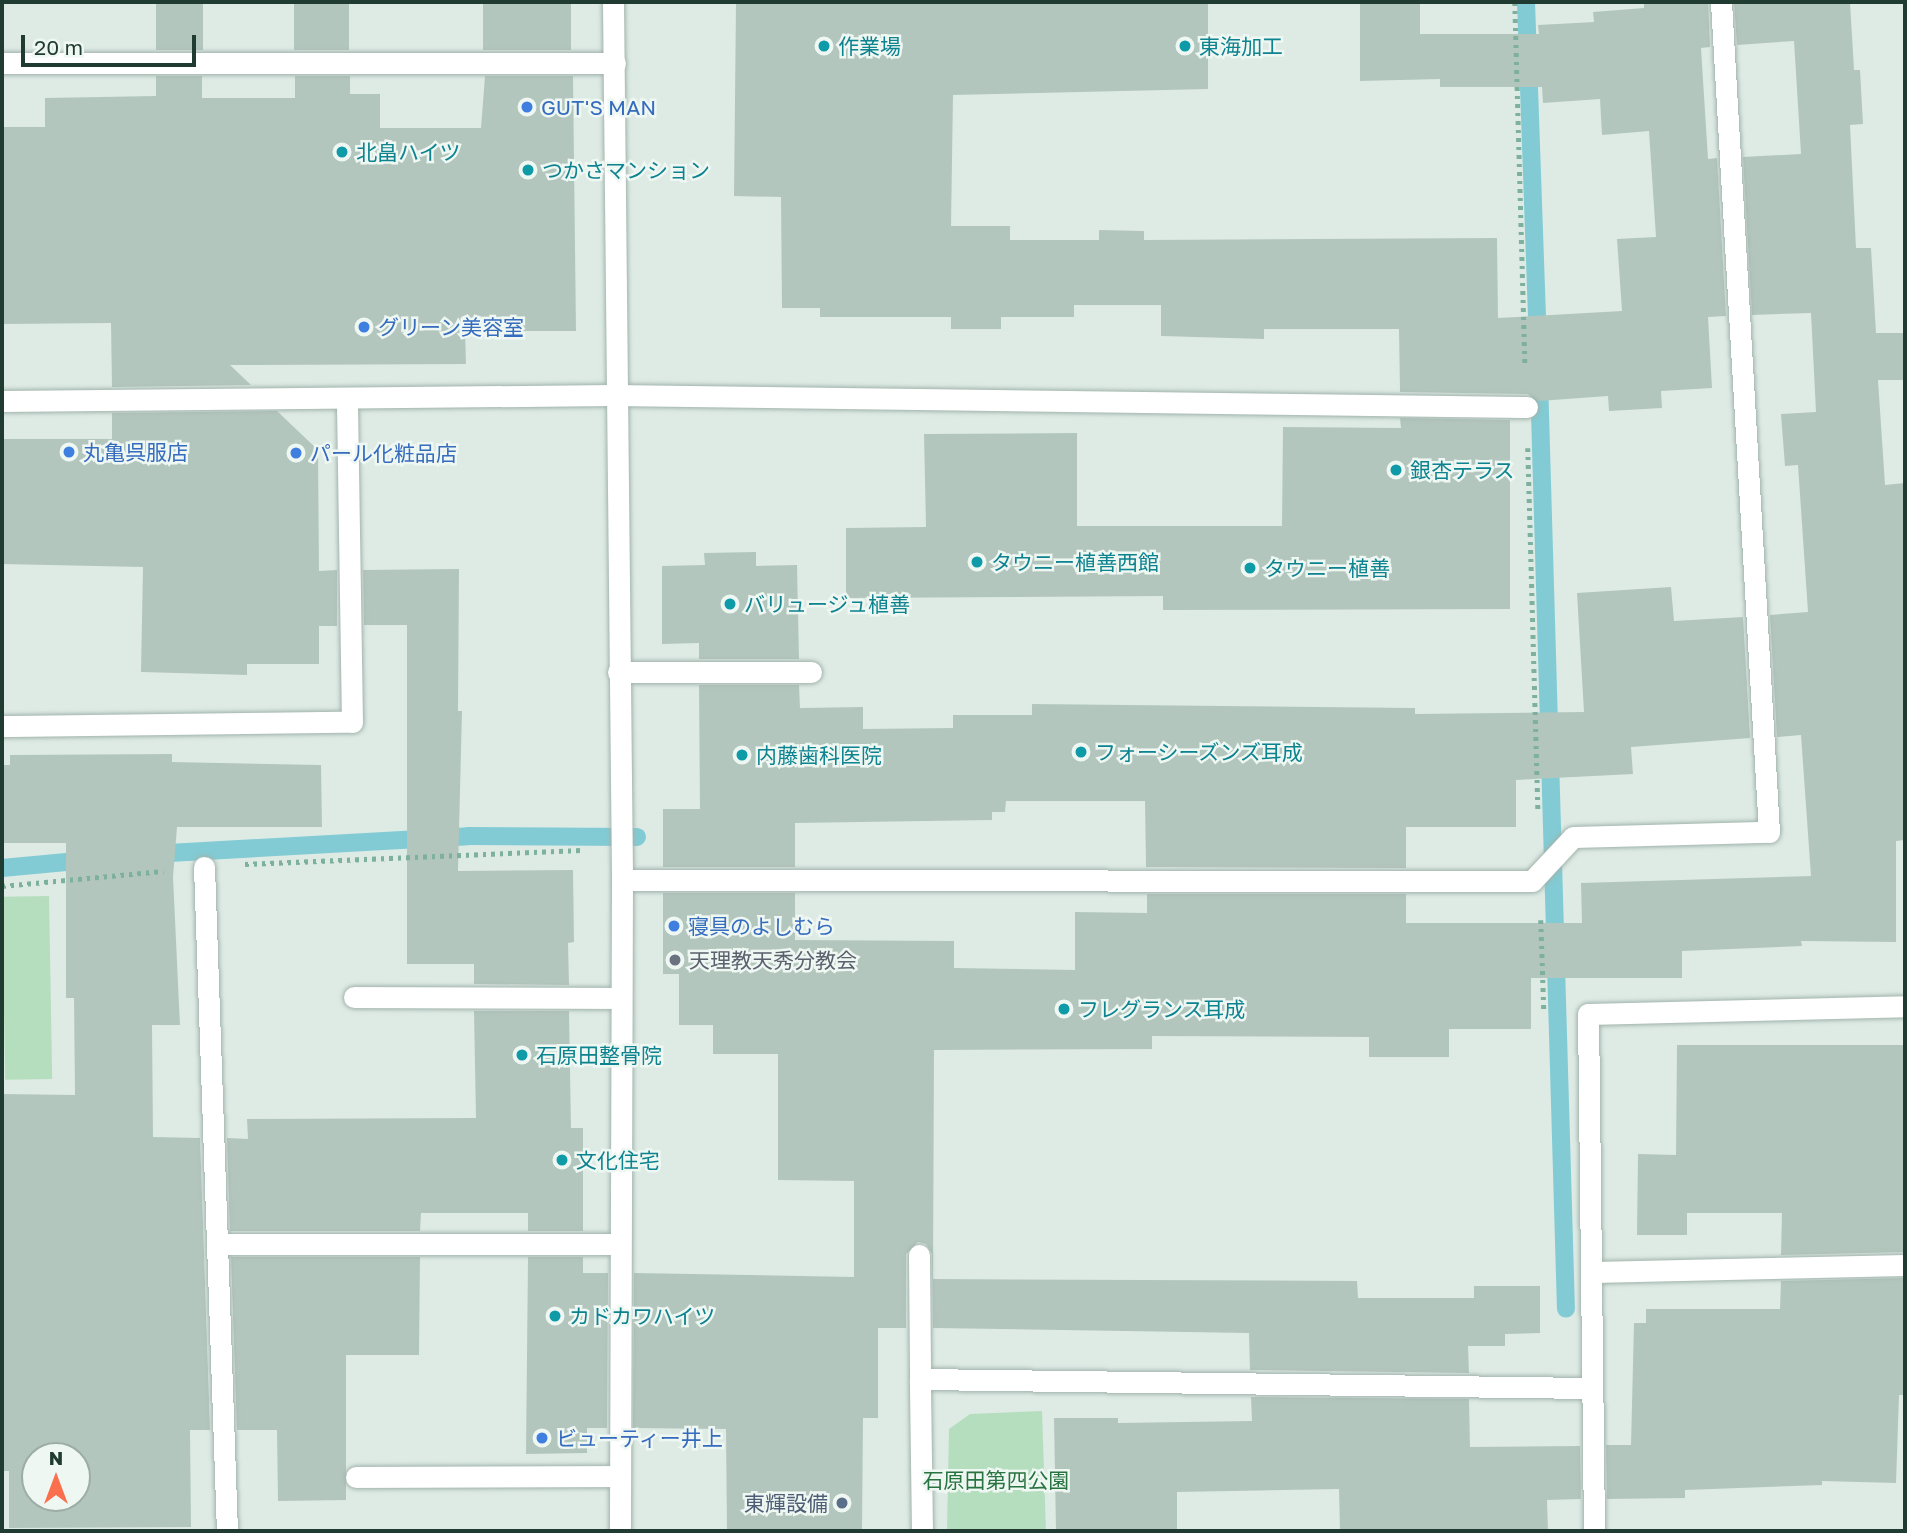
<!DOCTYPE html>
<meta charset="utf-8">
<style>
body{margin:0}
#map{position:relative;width:1907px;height:1533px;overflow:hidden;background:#deebe5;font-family:"Golos Text","Noto Sans JP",sans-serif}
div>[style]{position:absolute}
.green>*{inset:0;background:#b5debe;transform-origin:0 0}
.stream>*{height:18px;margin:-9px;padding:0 9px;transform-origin:9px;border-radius:9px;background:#82cbd4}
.building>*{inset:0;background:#b3c6bd;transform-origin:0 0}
.path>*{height:4.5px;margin-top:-2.25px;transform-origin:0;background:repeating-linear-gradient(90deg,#7db09e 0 3.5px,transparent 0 8.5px)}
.roads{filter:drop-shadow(0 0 2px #a1b3ac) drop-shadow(0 0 2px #a1b3ac)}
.service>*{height:21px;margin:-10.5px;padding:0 10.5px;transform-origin:10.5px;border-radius:10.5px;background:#fff}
.minor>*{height:21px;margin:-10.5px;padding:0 10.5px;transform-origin:10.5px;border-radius:10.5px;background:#fff}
.dots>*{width:19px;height:19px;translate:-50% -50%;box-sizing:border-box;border:4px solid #eff7f3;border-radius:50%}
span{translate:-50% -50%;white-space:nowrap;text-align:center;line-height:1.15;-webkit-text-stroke:5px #eff7f3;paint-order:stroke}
.culture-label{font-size:21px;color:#0d838f}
.left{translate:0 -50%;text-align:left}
.shop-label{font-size:21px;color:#366cbe}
.worship-label{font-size:21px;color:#5b616d}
.park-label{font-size:21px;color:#277441}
.service-label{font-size:21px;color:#4e5e75}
.right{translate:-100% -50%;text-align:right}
.frame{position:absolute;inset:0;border:4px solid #1f3b32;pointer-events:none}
.north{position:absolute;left:21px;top:1442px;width:70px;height:70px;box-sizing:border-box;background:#eff7f3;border:2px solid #9caca6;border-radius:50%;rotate:0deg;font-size:19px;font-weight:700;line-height:28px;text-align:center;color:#1f3b32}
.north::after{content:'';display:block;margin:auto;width:24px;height:32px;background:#fa6f4d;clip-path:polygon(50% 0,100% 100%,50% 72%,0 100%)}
.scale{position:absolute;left:21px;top:35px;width:175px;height:32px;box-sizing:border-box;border:4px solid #1f3b32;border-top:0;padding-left:9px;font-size:21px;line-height:24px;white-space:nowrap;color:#1f3b32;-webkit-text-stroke:5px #eff7f3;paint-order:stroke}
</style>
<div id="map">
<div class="green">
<div style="left:49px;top:896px;width:183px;height:47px;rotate:89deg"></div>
<div style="clip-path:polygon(1042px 1411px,1046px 1531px,947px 1531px,949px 1429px,970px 1414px)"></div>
</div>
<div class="stream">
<div style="left:1526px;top:2px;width:338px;rotate:88deg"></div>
<div style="left:1539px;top:379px;width:930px;rotate:88.34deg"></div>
<div style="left:151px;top:854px;width:318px;rotate:-3.2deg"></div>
<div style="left:468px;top:836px;width:169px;rotate:0.3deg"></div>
<div style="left:2px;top:868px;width:86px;rotate:-5.3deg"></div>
</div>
<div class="building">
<div style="left:156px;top:2px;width:47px;height:48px"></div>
<div style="left:294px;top:2px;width:55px;height:48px"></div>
<div style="left:483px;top:2px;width:88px;height:48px"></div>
<div style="clip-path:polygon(736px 2px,1208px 2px,1208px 89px,953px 95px,951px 226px,1010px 226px,1010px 240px,1099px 240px,1099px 230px,1144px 231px,1144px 240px,1497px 238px,1498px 318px,1622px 311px,1617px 239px,1656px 237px,1649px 131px,1602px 135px,1600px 99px,1543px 103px,1542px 87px,1440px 87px,1440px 79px,1360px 81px,1360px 2px,1420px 2px,1420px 34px,1539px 34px,1538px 25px,1594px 22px,1593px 12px,1644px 8px,1644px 2px,1708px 2px,1710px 47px,1701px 48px,1708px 159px,1717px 158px,1726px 316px,1708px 317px,1712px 388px,1661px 391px,1662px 408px,1609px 411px,1608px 396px,1539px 401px,1527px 394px,1400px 392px,1399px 329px,1264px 329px,1264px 339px,1161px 336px,1161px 305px,1074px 305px,1074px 317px,1001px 317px,1001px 329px,951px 329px,951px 317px,820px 317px,820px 308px,782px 308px,781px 197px,734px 196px)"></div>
<div style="clip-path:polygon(1734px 2px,1850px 2px,1854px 70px,1860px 70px,1863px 124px,1850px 125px,1856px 248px,1871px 248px,1876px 333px,1905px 333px,1905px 380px,1878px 380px,1885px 485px,1905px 483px,1905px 840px,1896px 841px,1896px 942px,1801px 941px,1802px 946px,1682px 951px,1682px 978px,1531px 978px,1531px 1029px,1449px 1029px,1449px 1057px,1369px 1057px,1369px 1037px,1152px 1036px,1152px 1049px,934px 1050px,933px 1279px,1357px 1281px,1358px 1298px,1474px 1298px,1474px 1286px,1540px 1286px,1540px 1333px,1505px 1334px,1505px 1346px,1468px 1346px,1469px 1373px,1250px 1370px,1249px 1333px,933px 1328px,932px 1254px,926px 1244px,918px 1242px,906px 1254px,906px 1328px,878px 1328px,878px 1418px,863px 1418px,862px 1530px,727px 1531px,726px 1429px,633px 1428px,634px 1273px,854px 1277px,854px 1181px,778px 1180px,778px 1054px,713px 1054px,713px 1025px,679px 1025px,679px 974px,663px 974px,663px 893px,795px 893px,795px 940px,954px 941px,954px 968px,1075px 970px,1075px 912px,1147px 913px,1147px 894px,1406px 894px,1406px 923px,1582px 923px,1581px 883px,1811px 876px,1801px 735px,1777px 737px,1770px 615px,1808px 612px,1798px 465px,1785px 466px,1781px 414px,1816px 412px,1811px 313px,1752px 315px,1743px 157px,1801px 154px,1794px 41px,1737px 45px)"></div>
<div style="clip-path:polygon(156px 76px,202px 76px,202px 98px,295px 98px,295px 76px,350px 76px,350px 94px,380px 94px,380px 128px,481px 128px,485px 76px,573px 76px,576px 331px,465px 331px,466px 364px,230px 365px,251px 385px,112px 387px,111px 323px,2px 324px,2px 127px,45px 127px,45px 98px,156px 96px)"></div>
<div style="clip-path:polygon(277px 411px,318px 450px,319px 571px,337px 570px,337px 626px,319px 626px,319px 664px,247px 664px,247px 675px,141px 672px,143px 567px,2px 564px,2px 439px,112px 439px,112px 413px)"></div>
<div style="clip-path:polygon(1400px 418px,1510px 420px,1510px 609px,1163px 610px,1163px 596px,846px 598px,846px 528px,926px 527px,924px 434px,1077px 433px,1077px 526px,1282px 526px,1283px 427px,1401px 428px)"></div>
<div style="clip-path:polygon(756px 552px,756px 566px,797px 565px,799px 659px,699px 659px,699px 643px,662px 644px,662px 566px,705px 565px,704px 553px)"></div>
<div style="clip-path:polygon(459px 569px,458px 711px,462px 711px,458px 871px,573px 870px,574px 942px,568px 943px,569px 985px,474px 984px,474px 964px,407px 964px,407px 625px,364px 625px,363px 570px)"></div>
<div style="clip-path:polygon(1671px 587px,1674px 621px,1743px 617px,1750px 738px,1631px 747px,1633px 774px,1516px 780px,1516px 827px,1406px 827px,1406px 868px,1146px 867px,1145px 801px,1006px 801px,1005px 812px,992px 812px,992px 820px,795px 823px,795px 867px,663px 867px,663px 809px,700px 809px,699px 685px,799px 685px,800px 708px,863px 707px,863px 729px,953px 728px,953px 715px,1032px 715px,1032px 704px,1415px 708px,1415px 714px,1584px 712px,1577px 593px)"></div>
<div style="clip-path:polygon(evenodd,172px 754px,172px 762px,321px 765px,322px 827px,177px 827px,173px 877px,180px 1025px,152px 1025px,153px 1137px,200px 1138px,210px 1430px,190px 1430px,191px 1527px,9px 1528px,9px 1471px,2px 1471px,2px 1094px,75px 1095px,74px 998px,66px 998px,66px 843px,2px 843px,2px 765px,10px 765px,10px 755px,172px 754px,35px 1456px,77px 1456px,77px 1498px,35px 1498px,35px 1456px)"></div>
<div style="clip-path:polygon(474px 1011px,569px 1011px,571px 1128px,583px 1128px,583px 1231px,528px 1231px,528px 1213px,421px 1213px,420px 1231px,230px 1231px,227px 1138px,248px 1139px,247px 1119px,476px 1118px)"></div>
<div style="clip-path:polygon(1677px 1045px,1905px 1045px,1905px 1252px,1781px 1255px,1782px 1213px,1687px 1213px,1687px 1235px,1637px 1235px,1638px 1154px,1676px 1155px)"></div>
<div style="clip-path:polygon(231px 1257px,420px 1257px,419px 1355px,346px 1355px,346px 1500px,278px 1501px,277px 1430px,237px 1430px)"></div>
<div style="clip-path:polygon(528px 1257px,583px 1257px,583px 1273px,608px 1273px,607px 1428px,587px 1428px,587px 1453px,526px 1454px)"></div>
<div style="clip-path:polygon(1905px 1278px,1905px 1395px,1899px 1395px,1896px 1483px,1822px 1481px,1822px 1485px,1685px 1490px,1685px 1498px,1607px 1499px,1606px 1445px,1631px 1445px,1634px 1323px,1646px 1323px,1646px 1309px,1780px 1309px,1781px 1281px)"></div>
<div style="clip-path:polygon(1251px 1397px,1469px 1399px,1470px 1447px,1580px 1446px,1581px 1499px,1547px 1500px,1548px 1531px,1340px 1531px,1339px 1489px,1177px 1492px,1177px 1531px,1056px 1531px,1054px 1418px,1118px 1418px,1118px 1423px,1252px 1421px)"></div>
</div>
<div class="path">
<div style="left:1515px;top:2px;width:364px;rotate:88.4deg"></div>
<div style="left:1528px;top:448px;width:362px;rotate:88.4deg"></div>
<div style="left:245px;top:864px;width:337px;rotate:-2.4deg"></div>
<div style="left:2px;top:886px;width:162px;rotate:-5.3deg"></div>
<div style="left:1541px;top:920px;width:89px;rotate:88.1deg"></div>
</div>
<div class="roads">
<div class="service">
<div style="left:618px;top:672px;width:193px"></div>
<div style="left:354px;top:997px;width:267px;rotate:0.2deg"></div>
<div style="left:356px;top:1477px;width:264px;rotate:-0.2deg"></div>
</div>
<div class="minor">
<div style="left:613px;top:2px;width:878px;rotate:89.41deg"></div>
<div style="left:622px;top:880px;width:651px;rotate:90.18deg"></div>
<div style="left:2px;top:63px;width:613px"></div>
<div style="left:2px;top:401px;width:611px;rotate:-0.56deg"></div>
<div style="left:613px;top:395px;width:914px;rotate:0.75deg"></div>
<div style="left:2px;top:726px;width:350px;rotate:-0.7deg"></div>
<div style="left:352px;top:722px;width:321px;rotate:-90.9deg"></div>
<div style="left:204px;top:867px;width:664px;rotate:88.02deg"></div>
<div style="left:622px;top:880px;width:910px;rotate:0.06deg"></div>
<div style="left:1532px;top:881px;width:60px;rotate:-47deg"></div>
<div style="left:1573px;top:837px;width:196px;rotate:-1.5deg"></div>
<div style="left:1769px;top:832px;width:831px;rotate:-93.31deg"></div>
<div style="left:220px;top:1244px;width:398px"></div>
<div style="left:919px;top:1255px;width:124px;rotate:89.5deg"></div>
<div style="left:1592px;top:1272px;width:313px;rotate:-1.3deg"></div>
<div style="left:922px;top:1531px;width:152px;rotate:-90.8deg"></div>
<div style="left:920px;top:1379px;width:672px;rotate:0.77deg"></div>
<div style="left:1594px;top:1531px;width:517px;rotate:-90.66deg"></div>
<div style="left:1588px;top:1014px;width:317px;rotate:-1.4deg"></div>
</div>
</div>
<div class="dots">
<div style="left:824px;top:46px;background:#0f9aa8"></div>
<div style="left:1185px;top:46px;background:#0f9aa8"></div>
<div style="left:527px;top:107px;background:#3f7fe0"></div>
<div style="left:342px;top:152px;background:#0f9aa8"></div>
<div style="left:528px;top:170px;background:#0f9aa8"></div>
<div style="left:364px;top:327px;background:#3f7fe0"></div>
<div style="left:69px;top:452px;background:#3f7fe0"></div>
<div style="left:296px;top:453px;background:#3f7fe0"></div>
<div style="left:1396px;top:470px;background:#0f9aa8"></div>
<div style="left:977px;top:562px;background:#0f9aa8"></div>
<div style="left:1250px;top:568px;background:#0f9aa8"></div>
<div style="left:730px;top:604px;background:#0f9aa8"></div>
<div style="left:1081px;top:752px;background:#0f9aa8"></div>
<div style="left:742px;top:755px;background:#0f9aa8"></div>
<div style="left:674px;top:926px;background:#3f7fe0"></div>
<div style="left:675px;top:960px;background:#6b7280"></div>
<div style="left:1064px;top:1009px;background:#0f9aa8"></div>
<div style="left:522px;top:1055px;background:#0f9aa8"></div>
<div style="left:562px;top:1160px;background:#0f9aa8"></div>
<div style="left:555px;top:1316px;background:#0f9aa8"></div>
<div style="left:542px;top:1438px;background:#3f7fe0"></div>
<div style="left:842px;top:1503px;background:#5c6f8a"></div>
</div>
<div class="culture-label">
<span class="left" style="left:838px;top:46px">作業場</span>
<span class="left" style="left:1199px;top:46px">東海加工</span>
<span class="left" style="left:356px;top:152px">北畠ハイツ</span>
<span class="left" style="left:542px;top:170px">つかさマンション</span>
<span class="left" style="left:1410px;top:470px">銀杏テラス</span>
<span class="left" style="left:991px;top:562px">タウニー植善西館</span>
<span class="left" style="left:1264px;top:568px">タウニー植善</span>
<span class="left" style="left:744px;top:604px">バリュージュ植善</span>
<span class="left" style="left:1095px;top:752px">フォーシーズンズ耳成</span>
<span class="left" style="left:756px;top:755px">内藤歯科医院</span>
<span class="left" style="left:1078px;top:1009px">フレグランス耳成</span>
<span class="left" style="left:536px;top:1055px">石原田整骨院</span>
<span class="left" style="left:576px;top:1160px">文化住宅</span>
<span class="left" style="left:569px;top:1316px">カドカワハイツ</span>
</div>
<div class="shop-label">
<span class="left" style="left:541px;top:107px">GUT'S MAN</span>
<span class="left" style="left:378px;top:327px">グリーン美容室</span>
<span class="left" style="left:83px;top:452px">丸亀呉服店</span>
<span class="left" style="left:310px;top:453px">パール化粧品店</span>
<span class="left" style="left:688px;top:926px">寝具のよしむら</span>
<span class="left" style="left:556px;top:1438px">ビューティー井上</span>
</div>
<div class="worship-label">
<span class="left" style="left:689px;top:960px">天理教天秀分教会</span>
</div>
<div class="park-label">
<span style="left:996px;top:1480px">石原田第四公園</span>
</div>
<div class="service-label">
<span class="right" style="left:828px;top:1503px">東輝設備</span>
</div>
<div class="frame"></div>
<div class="north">N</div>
<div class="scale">20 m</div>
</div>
